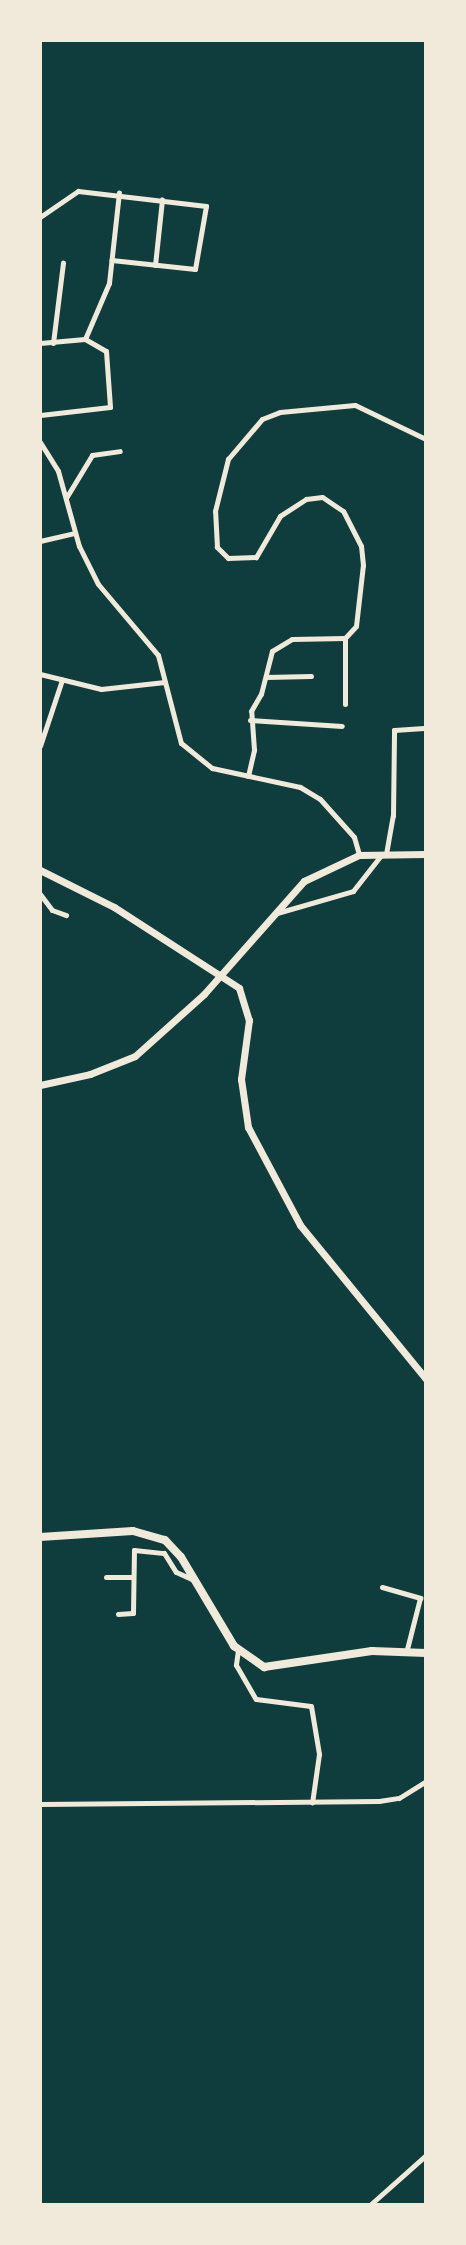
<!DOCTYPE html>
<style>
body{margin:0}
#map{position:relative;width:466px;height:2245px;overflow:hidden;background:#0f3d3e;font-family:"Fira Sans Condensed",sans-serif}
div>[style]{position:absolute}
.minor>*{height:5px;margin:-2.5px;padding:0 2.5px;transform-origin:2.5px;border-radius:2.5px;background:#f1e9da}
.tertiary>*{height:7px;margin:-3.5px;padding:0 3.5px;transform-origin:3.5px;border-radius:3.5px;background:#f1e9da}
.secondary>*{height:8px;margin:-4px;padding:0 4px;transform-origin:4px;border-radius:4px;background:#f1e9da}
span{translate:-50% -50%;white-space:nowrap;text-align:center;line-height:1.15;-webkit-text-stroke:5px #f1e9da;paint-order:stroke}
.frame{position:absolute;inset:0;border:42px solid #f1e9da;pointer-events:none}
</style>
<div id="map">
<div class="minor">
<div style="left:40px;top:217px;width:46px;rotate:-34.4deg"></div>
<div style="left:78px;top:191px;width:129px;rotate:6.7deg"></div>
<div style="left:206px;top:206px;width:64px;rotate:99.9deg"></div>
<div style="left:195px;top:269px;width:84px;rotate:-173.9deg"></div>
<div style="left:155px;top:265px;width:66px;rotate:-83.9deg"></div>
<div style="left:85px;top:339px;width:61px;rotate:-66.8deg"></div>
<div style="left:109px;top:283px;width:91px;rotate:-83.7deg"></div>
<div style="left:40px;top:343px;width:45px;rotate:-5.1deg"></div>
<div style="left:85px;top:339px;width:24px;rotate:30deg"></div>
<div style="left:106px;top:351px;width:56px;rotate:85.9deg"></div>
<div style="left:110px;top:407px;width:70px;rotate:173.5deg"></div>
<div style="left:53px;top:343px;width:81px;rotate:-82.9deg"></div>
<div style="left:40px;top:442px;width:34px;rotate:58deg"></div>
<div style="left:58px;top:471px;width:78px;rotate:74.4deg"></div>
<div style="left:79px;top:546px;width:42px;rotate:63.4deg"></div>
<div style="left:98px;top:584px;width:93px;rotate:49.8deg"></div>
<div style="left:158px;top:655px;width:91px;rotate:75.4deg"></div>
<div style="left:181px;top:743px;width:40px;rotate:39deg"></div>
<div style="left:212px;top:768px;width:90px;rotate:12.2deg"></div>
<div style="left:300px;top:787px;width:23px;rotate:31deg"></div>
<div style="left:320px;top:799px;width:51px;rotate:48.2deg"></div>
<div style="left:354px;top:837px;width:19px;rotate:74deg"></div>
<div style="left:66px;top:498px;width:50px;rotate:-58.8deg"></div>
<div style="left:92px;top:455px;width:28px;rotate:-8deg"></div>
<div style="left:40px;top:541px;width:36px;rotate:-13deg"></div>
<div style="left:40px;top:674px;width:63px;rotate:13.8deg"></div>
<div style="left:101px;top:689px;width:64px;rotate:-6.2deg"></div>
<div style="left:266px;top:677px;width:45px;rotate:-1.3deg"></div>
<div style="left:345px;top:704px;width:66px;rotate:-90deg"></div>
<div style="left:250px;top:720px;width:92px;rotate:3.7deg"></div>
<div style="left:40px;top:746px;width:70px;rotate:-71.6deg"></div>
<div style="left:248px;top:776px;width:27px;rotate:-77deg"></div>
<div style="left:254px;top:750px;width:39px;rotate:-94deg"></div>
<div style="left:251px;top:711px;width:20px;rotate:-60deg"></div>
<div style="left:261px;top:694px;width:44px;rotate:-75.7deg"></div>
<div style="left:272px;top:651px;width:23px;rotate:-31deg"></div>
<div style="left:292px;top:639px;width:53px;rotate:-1.1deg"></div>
<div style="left:345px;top:638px;width:16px;rotate:-47deg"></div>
<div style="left:356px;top:626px;width:61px;rotate:-83.5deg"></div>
<div style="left:363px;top:565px;width:19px;rotate:-96deg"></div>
<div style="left:361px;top:546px;width:39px;rotate:-117deg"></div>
<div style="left:343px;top:511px;width:25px;rotate:-146deg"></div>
<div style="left:322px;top:497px;width:16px;rotate:173deg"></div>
<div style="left:306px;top:499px;width:31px;rotate:147deg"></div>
<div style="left:280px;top:516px;width:48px;rotate:120.3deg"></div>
<div style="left:256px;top:557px;width:28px;rotate:178deg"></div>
<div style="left:228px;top:558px;width:16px;rotate:-135deg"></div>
<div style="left:217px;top:547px;width:36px;rotate:-93deg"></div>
<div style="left:215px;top:511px;width:54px;rotate:-76deg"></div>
<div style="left:228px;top:459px;width:52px;rotate:-49.6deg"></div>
<div style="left:262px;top:419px;width:19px;rotate:-21deg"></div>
<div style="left:280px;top:412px;width:75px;rotate:-5.3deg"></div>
<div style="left:355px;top:405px;width:79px;rotate:25.6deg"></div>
<div style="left:386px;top:854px;width:39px;rotate:-80deg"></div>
<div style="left:393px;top:816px;width:86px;rotate:-89.3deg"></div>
<div style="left:394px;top:730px;width:30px;rotate:-4deg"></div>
<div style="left:40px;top:894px;width:20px;rotate:53deg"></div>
<div style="left:52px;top:910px;width:15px;rotate:20deg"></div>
<div style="left:277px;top:913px;width:79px;rotate:-16.1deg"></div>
<div style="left:353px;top:891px;width:47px;rotate:-51.9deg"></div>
<div style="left:106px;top:1577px;width:27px"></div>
<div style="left:382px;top:1587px;width:40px;rotate:16deg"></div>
<div style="left:420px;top:1598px;width:53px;rotate:104.3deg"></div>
<div style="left:118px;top:1614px;width:15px;rotate:-4deg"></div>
<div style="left:133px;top:1613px;width:63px;rotate:-89.1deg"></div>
<div style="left:134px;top:1550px;width:30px;rotate:6deg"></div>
<div style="left:164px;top:1553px;width:22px;rotate:58deg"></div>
<div style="left:176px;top:1572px;width:20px;rotate:24deg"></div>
<div style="left:238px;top:1650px;width:15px;rotate:98deg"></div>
<div style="left:236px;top:1665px;width:39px;rotate:60deg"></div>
<div style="left:256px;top:1699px;width:55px;rotate:7.3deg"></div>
<div style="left:311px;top:1706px;width:49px;rotate:80.5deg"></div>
<div style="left:319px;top:1754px;width:49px;rotate:98.1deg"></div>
<div style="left:40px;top:1804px;width:339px;rotate:-0.5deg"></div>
<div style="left:379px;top:1801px;width:20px;rotate:-9deg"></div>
<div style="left:399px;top:1798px;width:32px;rotate:-32deg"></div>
<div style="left:371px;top:2204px;width:74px;rotate:-41.7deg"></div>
</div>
<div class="tertiary">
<div style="left:40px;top:870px;width:83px;rotate:26.6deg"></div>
<div style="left:114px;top:907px;width:149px;rotate:32.9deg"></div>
<div style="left:239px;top:988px;width:34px;rotate:73deg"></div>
<div style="left:249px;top:1020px;width:60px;rotate:97.7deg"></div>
<div style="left:241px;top:1079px;width:49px;rotate:81.7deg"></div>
<div style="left:248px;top:1127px;width:111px;rotate:62deg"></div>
<div style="left:300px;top:1225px;width:199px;rotate:50.7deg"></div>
<div style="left:40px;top:1085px;width:51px;rotate:-12.4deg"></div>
<div style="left:90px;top:1074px;width:48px;rotate:-21.8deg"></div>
<div style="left:135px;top:1056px;width:93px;rotate:-41.9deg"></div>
<div style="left:204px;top:994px;width:151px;rotate:-48.5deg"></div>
<div style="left:304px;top:881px;width:61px;rotate:-25.3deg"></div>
<div style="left:359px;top:855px;width:67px;rotate:-0.9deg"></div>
</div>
<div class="secondary">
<div style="left:40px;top:1537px;width:93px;rotate:-3.7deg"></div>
<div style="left:133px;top:1531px;width:33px;rotate:16deg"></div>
<div style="left:165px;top:1540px;width:23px;rotate:47deg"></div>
<div style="left:181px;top:1557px;width:104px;rotate:59.2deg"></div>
<div style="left:234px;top:1646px;width:37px;rotate:35deg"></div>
<div style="left:264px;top:1667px;width:109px;rotate:-8.4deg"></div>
<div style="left:372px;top:1651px;width:54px;rotate:2.1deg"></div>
</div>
<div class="frame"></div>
</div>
